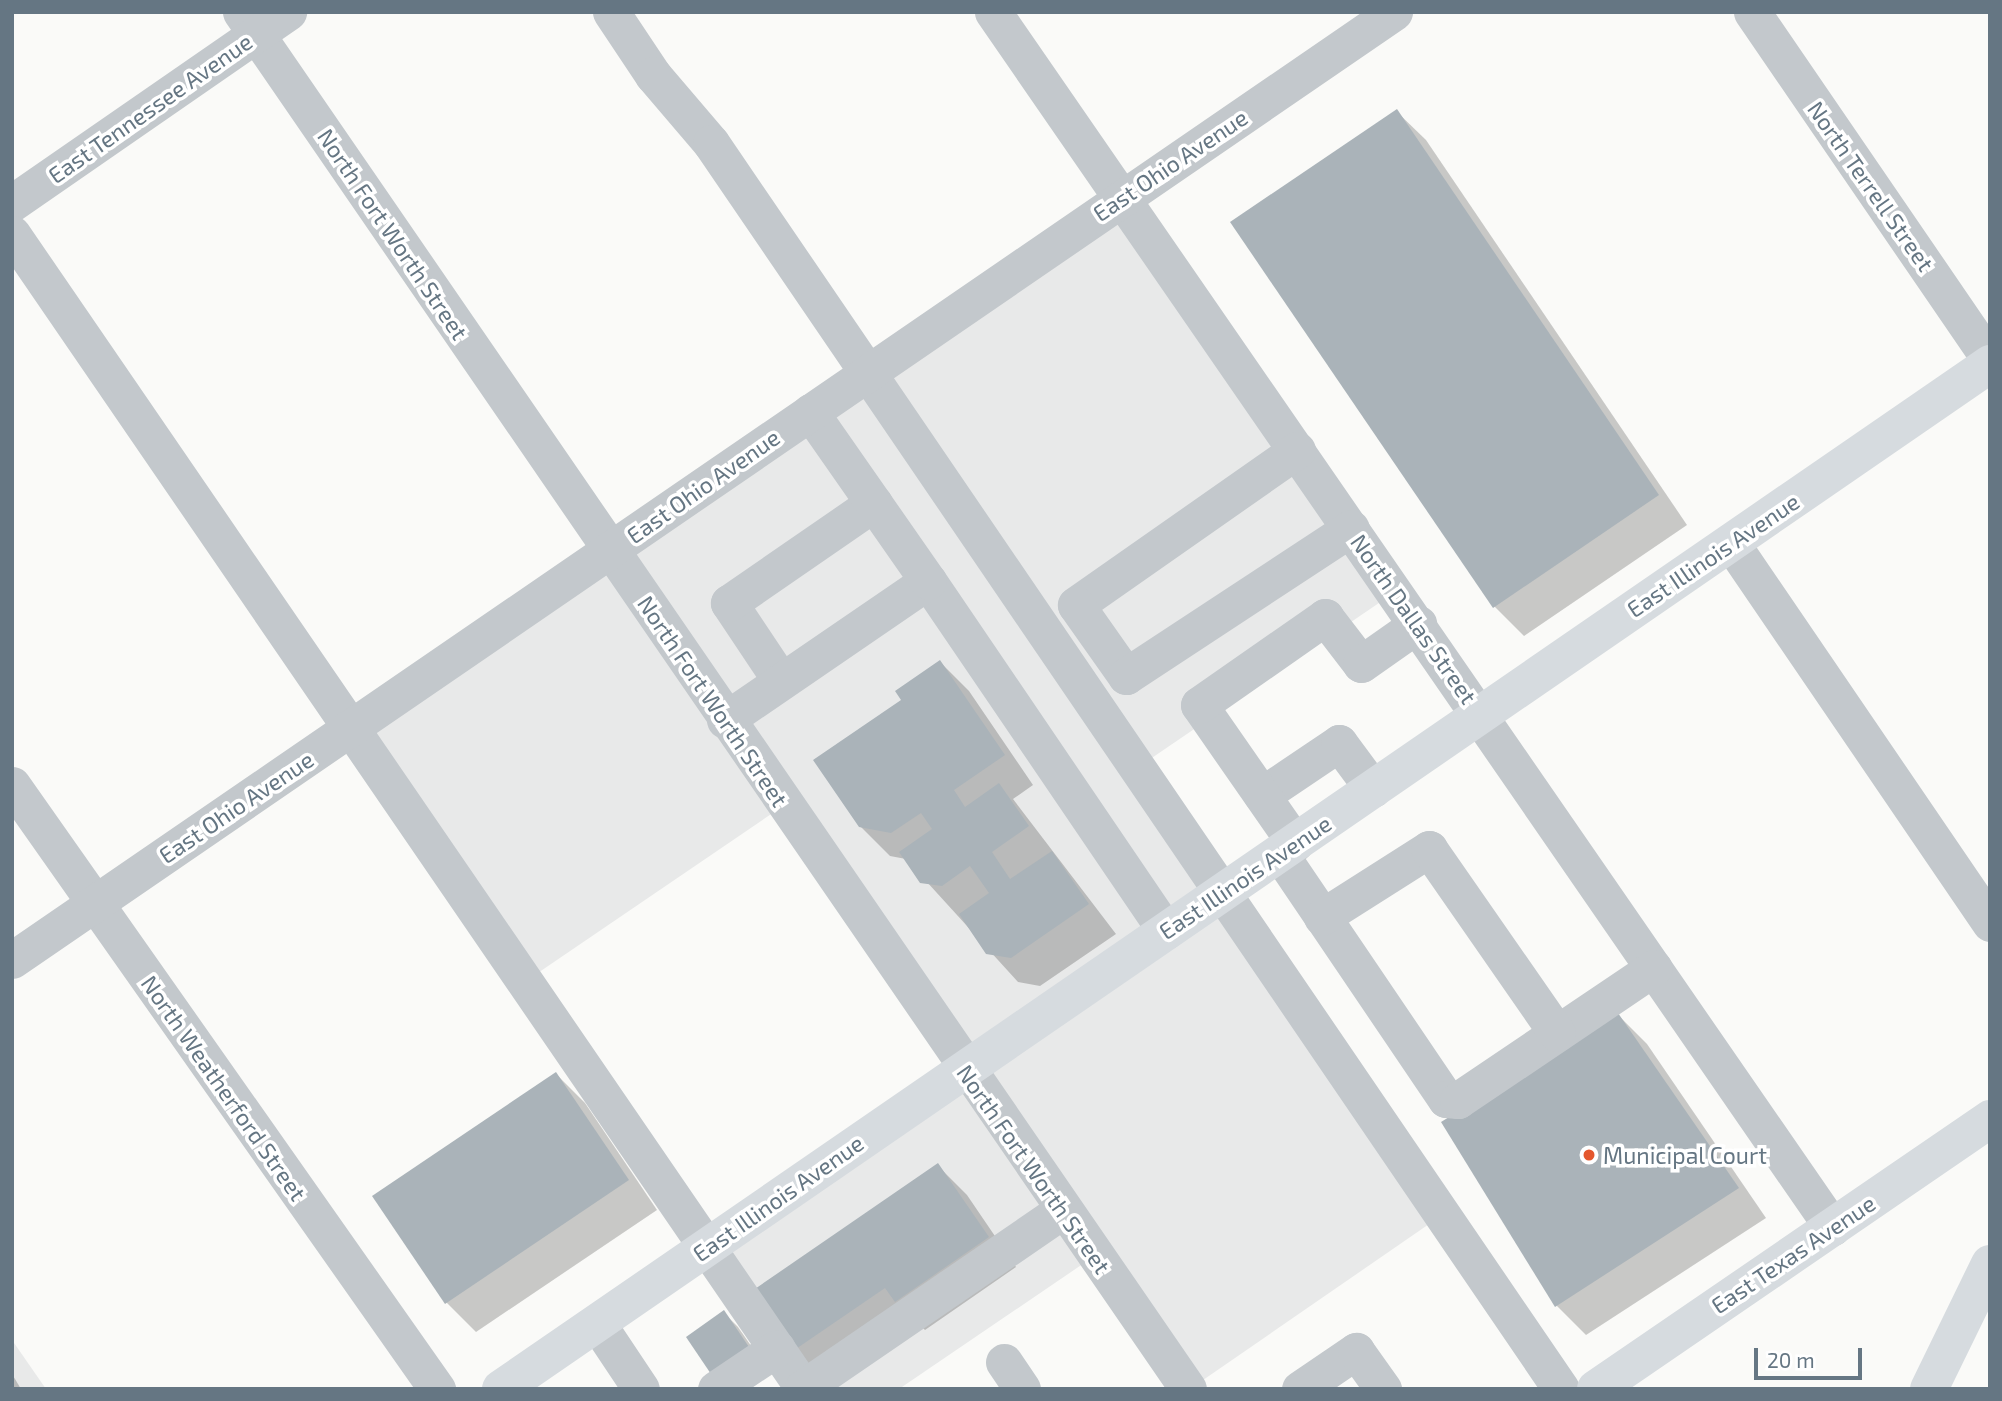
<!DOCTYPE html>
<style>
body{margin:0}
#map{position:relative;width:2002px;height:1401px;overflow:hidden;background:#fafaf8;font-family:"Exo 2",sans-serif}
div>[style]{position:absolute}
[style*='--x']{left:calc(var(--x)*1px);top:calc(var(--y)*1px);width:calc(var(--w)*1px);rotate:calc(var(--a)*1deg)}
.built>*{inset:0;background:#e8e9e9}
.shadow>*{inset:0;background:#0003}
.building>*{inset:0;background:#aab3b9}
.minor>*{height:37px;margin:-18.5px;padding:0 18.5px;transform-origin:18.5px;border-radius:18.5px;background:#c3c8cc}
.major>*{height:38px;margin:-19px;padding:0 19px;transform-origin:19px;border-radius:19px;background:#d6dbdf}
.dots>*{width:19px;height:19px;translate:-50% -50%;box-sizing:border-box;border:4px solid #fff;border-radius:50%}
span{translate:-50% -50%;white-space:nowrap;text-align:center;line-height:1.15;-webkit-text-stroke:7px #fff;paint-order:stroke}
.street-label{font-size:23px;color:#657683}
.poi-label{font-size:23px;color:#657683}
.left{translate:0 -50%;text-align:left}
.frame{position:absolute;inset:0;border:14px solid #657683;pointer-events:none}
.scale{position:absolute;left:1754px;top:1348px;width:108px;height:32px;box-sizing:border-box;border:4px solid #657683;border-top:0;padding-left:9px;font-size:21px;line-height:24px;white-space:nowrap;color:#657683;-webkit-text-stroke:5px #fff;paint-order:stroke}
</style>
<div id="map">
<div class="built">
<div style="clip-path:polygon(1125px 192px,1398px 590px,1140px 766px,1432px 1222px,1190px 1389px,1096px 1255px,899px 1389px,810px 1389px,709px 1242px,966px 1065px,786px 804px,529px 979px,352px 721px)"></div>
<div style="clip-path:polygon(12px 1340px,46px 1389px,12px 1389px)"></div>
</div>
<div class="shadow">
<div style="clip-path:polygon(1396px 111px,1426px 140px,1687px 525px,1524px 636px,1495px 607px,1233px 222px)"></div>
<div style="clip-path:polygon(940px 662px,969px 691px,1033px 785px,1013px 799px,1116px 934px,1040px 986px,1018px 982px,906px 859px,890px 856px,860px 826px,904px 700px)"></div>
<div style="clip-path:polygon(1618px 1015px,1647px 1044px,1766px 1218px,1586px 1335px,1557px 1306px)"></div>
<div style="clip-path:polygon(556px 1074px,585px 1103px,657px 1210px,476px 1332px,447px 1303px,374px 1196px)"></div>
<div style="clip-path:polygon(938px 1166px,967px 1195px,1016px 1267px,925px 1330px,913px 1318px,821px 1381px,792px 1352px)"></div>
<div style="clip-path:polygon(724px 1313px,738px 1327px,765px 1366px,688px 1337px)"></div>
<div style="clip-path:polygon(12px 1374px,21px 1389px,12px 1389px)"></div>
</div>
<div class="building">
<div style="clip-path:polygon(1397px 109px,1659px 495px,1493px 608px,1230px 222px)"></div>
<div style="clip-path:polygon(940px 660px,1005px 755px,954px 790px,965px 807px,999px 783px,1029px 826px,992px 852px,1010px 879px,1052px 851px,1089px 904px,1011px 958px,986px 954px,959px 914px,989px 893px,970px 866px,942px 886px,920px 883px,899px 852px,932px 829px,921px 813px,891px 833px,859px 827px,813px 760px,901px 700px,895px 691px)"></div>
<div style="clip-path:polygon(1618px 1013px,1739px 1188px,1555px 1307px,1441px 1122px)"></div>
<div style="clip-path:polygon(556px 1072px,629px 1180px,445px 1304px,372px 1196px)"></div>
<div style="clip-path:polygon(938px 1163px,989px 1237px,895px 1302px,885px 1288px,790px 1353px,749px 1293px)"></div>
<div style="clip-path:polygon(724px 1310px,751px 1350px,713px 1377px,686px 1337px)"></div>
</div>
<div class="minor">
<div style="--x:241;--y:12;--w:1671;--a:55.48"></div>
<div style="--x:611;--y:12;--w:76;--a:56.3"></div>
<div style="--x:653;--y:75;--w:89;--a:49.5"></div>
<div style="--x:711;--y:143;--w:1508;--a:55.7"></div>
<div style="--x:993;--y:12;--w:1477;--a:55.37"></div>
<div style="--x:1752;--y:12;--w:421;--a:55.6"></div>
<div style="--x:12;--y:203;--w:336;--a:-34.7"></div>
<div style="--x:12;--y:234;--w:1400;--a:55.56"></div>
<div style="--x:1297;--y:450;--w:270;--a:145"></div>
<div style="--x:1076;--y:605;--w:87;--a:54.8"></div>
<div style="--x:1126;--y:676;--w:269;--a:-33.3"></div>
<div style="--x:1731;--y:543;--w:460;--a:55.7"></div>
<div style="--x:928;--y:581;--w:423;--a:55.8"></div>
<div style="--x:781;--y:681;--w:94;--a:-123.7"></div>
<div style="--x:729;--y:603;--w:176;--a:-34.6"></div>
<div style="--x:725;--y:720;--w:246;--a:-34.4"></div>
<div style="--x:928;--y:581;--w:206;--a:-124.9"></div>
<div style="--x:12;--y:785;--w:739;--a:54.87"></div>
<div style="--x:1262;--y:795;--w:93;--a:-34"></div>
<div style="--x:1339;--y:743;--w:57;--a:53.5"></div>
<div style="--x:1295;--y:843;--w:168;--a:-124.8"></div>
<div style="--x:1199;--y:705;--w:154;--a:-34.9"></div>
<div style="--x:1325;--y:617;--w:59;--a:52.5"></div>
<div style="--x:1361;--y:664;--w:70;--a:-35.1"></div>
<div style="--x:1280;--y:854;--w:296;--a:55.9"></div>
<div style="--x:1446;--y:1099;--w:12;--a:5"></div>
<div style="--x:1458;--y:1100;--w:236;--a:-34"></div>
<div style="--x:1322;--y:917;--w:127;--a:-32.4"></div>
<div style="--x:1429;--y:849;--w:224;--a:55.2"></div>
<div style="--x:12;--y:960;--w:1676;--a:-34.45"></div>
<div style="--x:597;--y:1323;--w:79;--a:56.3"></div>
<div style="--x:1004;--y:1362;--w:32;--a:56"></div>
<div style="--x:803;--y:1388;--w:315;--a:-34.4"></div>
<div style="--x:716;--y:1389;--w:73;--a:-33.9"></div>
<div style="--x:1300;--y:1389;--w:68;--a:-34.2"></div>
<div style="--x:1356;--y:1351;--w:47;--a:54.6"></div>
</div>
<div class="major">
<div style="--x:501;--y:1389;--w:1808;--a:-34.54"></div>
<div style="--x:1596;--y:1389;--w:478;--a:-34.4"></div>
<div style="--x:1929;--y:1389;--w:139;--a:-64"></div>
</div>
<div class="dots">
<div style="left:1589px;top:1155px;background:#e4572e"></div>
</div>
<div class="street-label">
<span style="left:150px;top:108px;rotate:-35deg">East Tennessee Avenue</span>
<span style="left:1170px;top:165px;rotate:-34deg">East Ohio Avenue</span>
<span style="left:1871px;top:186px;rotate:55deg">North Terrell Street</span>
<span style="left:393px;top:234px;rotate:56deg">North Fort Worth Street</span>
<span style="left:703px;top:486px;rotate:-35deg">East Ohio Avenue</span>
<span style="left:1713px;top:555px;rotate:-34deg">East Illinois Avenue</span>
<span style="left:1414px;top:619px;rotate:55deg">North Dallas Street</span>
<span style="left:713px;top:701px;rotate:56deg">North Fort Worth Street</span>
<span style="left:236px;top:807px;rotate:-34deg">East Ohio Avenue</span>
<span style="left:1245px;top:877px;rotate:-34deg">East Illinois Avenue</span>
<span style="left:224px;top:1088px;rotate:55deg">North Weatherford Street</span>
<span style="left:1034px;top:1169px;rotate:55deg">North Fort Worth Street</span>
<span style="left:778px;top:1198px;rotate:-35deg">East Illinois Avenue</span>
<span style="left:1793px;top:1254px;rotate:-34deg">East Texas Avenue</span>
</div>
<div class="poi-label">
<span class="left" style="left:1603px;top:1155px">Municipal Court</span>
</div>
<div class="frame"></div>
<div class="scale">20 m</div>
</div>
